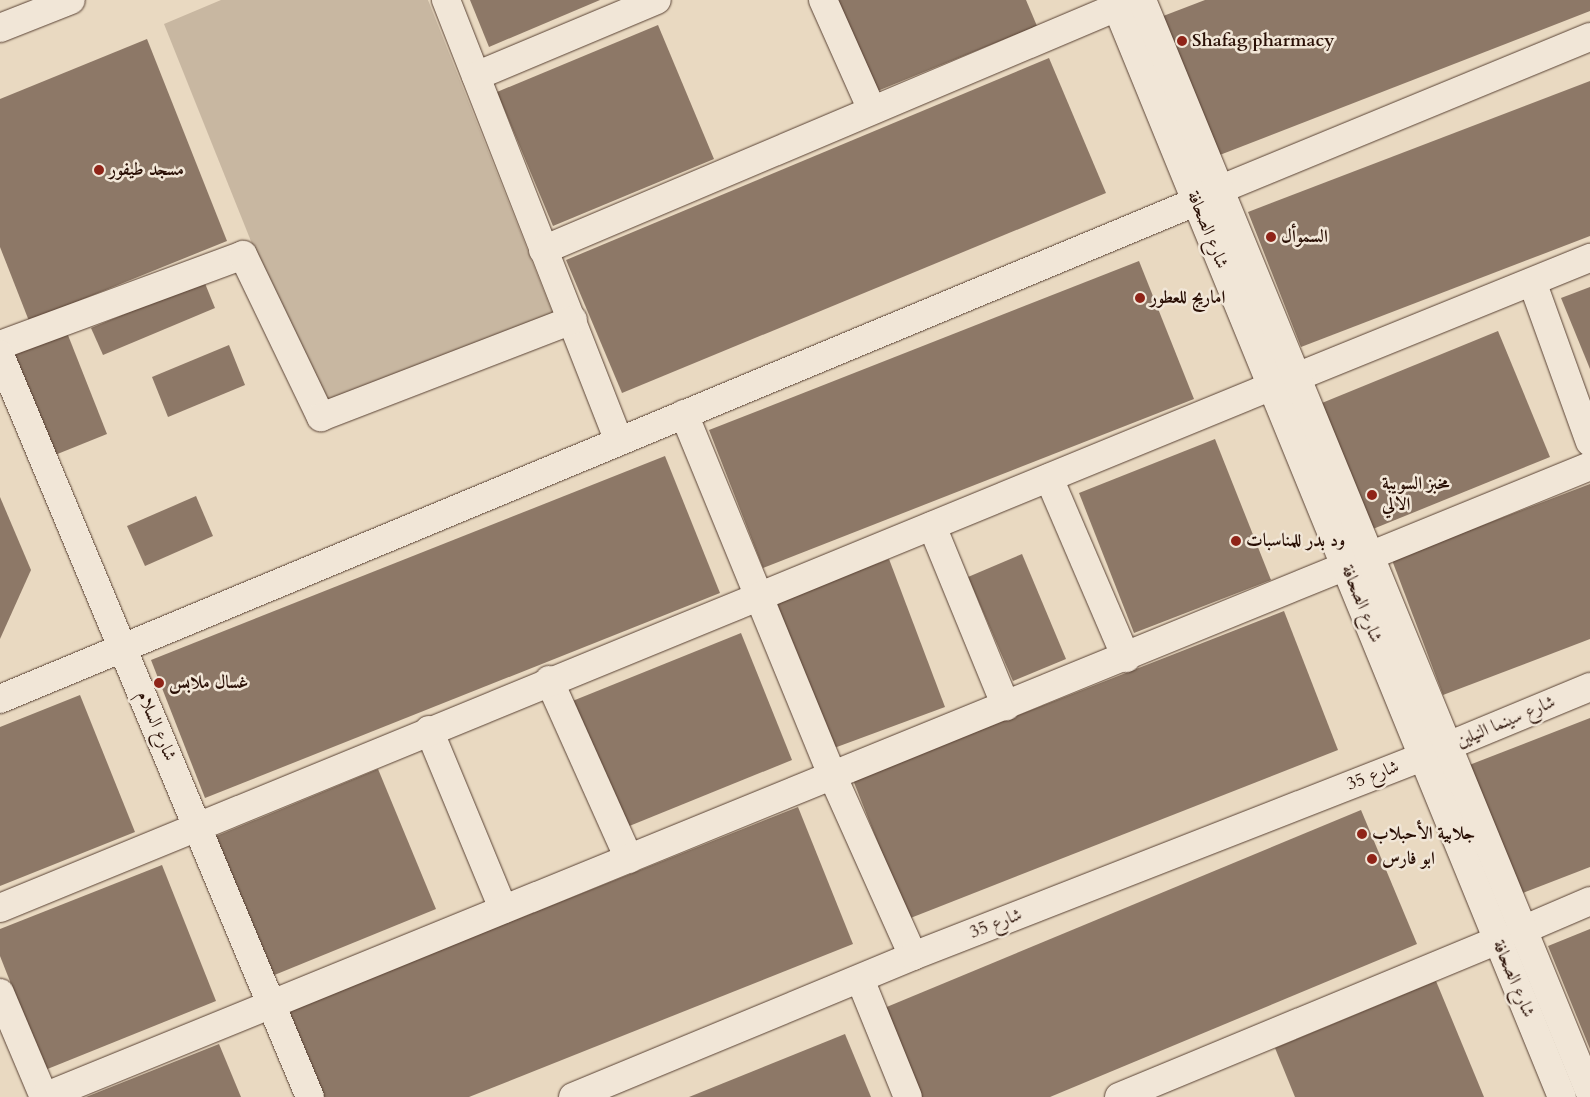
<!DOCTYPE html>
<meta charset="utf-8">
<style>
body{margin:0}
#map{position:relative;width:1590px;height:1097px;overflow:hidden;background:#e9d9c1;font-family:Cardo,Amiri,serif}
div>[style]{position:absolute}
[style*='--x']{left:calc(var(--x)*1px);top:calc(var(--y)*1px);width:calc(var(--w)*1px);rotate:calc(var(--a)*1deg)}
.green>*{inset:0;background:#c8b7a1}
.building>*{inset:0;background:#8d7867}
.roads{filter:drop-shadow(0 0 1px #594234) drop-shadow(0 0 1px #594234)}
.minor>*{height:28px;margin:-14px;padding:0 14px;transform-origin:14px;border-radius:14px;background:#f1e6d7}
.tertiary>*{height:28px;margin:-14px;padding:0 14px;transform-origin:14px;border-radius:14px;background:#f1e6d7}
.secondary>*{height:28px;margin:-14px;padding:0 14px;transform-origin:14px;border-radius:14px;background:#f1e6d7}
.dots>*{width:14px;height:14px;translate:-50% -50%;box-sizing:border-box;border:2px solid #f1e6d7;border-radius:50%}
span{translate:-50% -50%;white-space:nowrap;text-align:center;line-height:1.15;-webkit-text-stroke:5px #f1e6d7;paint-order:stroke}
.poi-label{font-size:18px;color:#290f05;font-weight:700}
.left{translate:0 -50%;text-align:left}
.street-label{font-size:18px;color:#290f05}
</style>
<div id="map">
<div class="green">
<div style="clip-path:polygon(221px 0,428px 0,555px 319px,321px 416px,164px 24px)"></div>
</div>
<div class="building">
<div style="clip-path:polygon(470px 0,600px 0,489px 47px)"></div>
<div style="clip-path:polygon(837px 0,1026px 0,1037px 26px,875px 92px)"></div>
<div style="clip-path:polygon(1205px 0,1590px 0,1590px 11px,1212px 158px,1158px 18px)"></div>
<div style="clip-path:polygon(658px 25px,714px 159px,553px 226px,497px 92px)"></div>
<div style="clip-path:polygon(147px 39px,227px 241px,29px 321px,0 247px,0 99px)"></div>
<div style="clip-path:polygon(1049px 58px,1106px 193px,622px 393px,566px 260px)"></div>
<div style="clip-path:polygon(1590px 81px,1590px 236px,1301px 347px,1248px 212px)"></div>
<div style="clip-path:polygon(1139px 261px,1194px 399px,763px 568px,709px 430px)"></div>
<div style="clip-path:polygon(204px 281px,215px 308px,103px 355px,91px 328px)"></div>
<div style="clip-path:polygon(1590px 287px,1590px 369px,1561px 298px)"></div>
<div style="clip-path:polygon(64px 325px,107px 434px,50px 457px,5px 348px)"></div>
<div style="clip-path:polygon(1498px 331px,1550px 457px,1368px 531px,1317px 405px)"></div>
<div style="clip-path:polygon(229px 345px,245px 385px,168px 417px,152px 377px)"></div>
<div style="clip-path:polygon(1215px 439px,1271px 580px,1134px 633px,1079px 493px)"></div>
<div style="clip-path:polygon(665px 456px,720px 593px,205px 798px,151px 660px)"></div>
<div style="clip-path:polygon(1590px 484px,1590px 639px,1443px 695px,1392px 560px)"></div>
<div style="clip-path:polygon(196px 496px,213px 536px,145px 566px,127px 526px)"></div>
<div style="clip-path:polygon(0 497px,31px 570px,0 639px)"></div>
<div style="clip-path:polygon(1022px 554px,1066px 659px,1013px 681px,968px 577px)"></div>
<div style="clip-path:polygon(889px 559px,945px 707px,826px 751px,771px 603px)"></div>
<div style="clip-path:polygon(1284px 611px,1338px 750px,908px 919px,853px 780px)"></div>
<div style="clip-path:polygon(741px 633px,792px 760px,622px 829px,570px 702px)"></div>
<div style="clip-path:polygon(80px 695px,135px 832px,0 886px,0 727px)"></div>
<div style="clip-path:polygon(1590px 718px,1590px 867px,1510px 898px,1459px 769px)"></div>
<div style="clip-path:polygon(378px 769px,436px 909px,272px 976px,214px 837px)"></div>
<div style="clip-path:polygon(798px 807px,853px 944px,469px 1097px,318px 1097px,284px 1012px)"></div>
<div style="clip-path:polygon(1361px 810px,1417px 944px,1050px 1097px,914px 1097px,877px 1011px)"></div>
<div style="clip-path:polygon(162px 865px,216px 1001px,45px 1070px,0 956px,0 929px)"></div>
<div style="clip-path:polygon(1590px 929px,1590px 1049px,1548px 946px)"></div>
<div style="clip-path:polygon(1436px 981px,1484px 1097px,1295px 1097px,1275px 1048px)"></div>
<div style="clip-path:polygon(845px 1034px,871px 1097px,689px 1097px)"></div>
<div style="clip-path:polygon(219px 1044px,241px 1097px,86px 1097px)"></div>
</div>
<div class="roads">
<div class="minor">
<div style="--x:446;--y:0;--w:474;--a:68.6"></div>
<div style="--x:823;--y:0;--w:118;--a:66"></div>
<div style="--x:476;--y:76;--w:196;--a:-22.8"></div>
<div style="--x:1221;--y:189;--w:399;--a:-22.4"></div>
<div style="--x:543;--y:250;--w:623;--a:-22.95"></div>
<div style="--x:1533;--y:284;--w:168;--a:70.2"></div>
<div style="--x:0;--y:345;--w:259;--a:-20.3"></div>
<div style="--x:243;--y:255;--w:180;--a:64.3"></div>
<div style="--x:321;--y:417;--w:270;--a:-21.1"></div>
<div style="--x:1299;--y:376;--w:314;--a:-22.1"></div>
<div style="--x:684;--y:414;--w:392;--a:67.7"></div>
<div style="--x:833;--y:777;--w:196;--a:65.9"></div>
<div style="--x:1049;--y:478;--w:196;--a:66.8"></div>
<div style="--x:932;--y:526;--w:195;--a:67.7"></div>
<div style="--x:1372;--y:555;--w:235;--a:-22.2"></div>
<div style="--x:549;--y:680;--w:196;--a:65.9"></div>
<div style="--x:0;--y:699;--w:1294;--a:-22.58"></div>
<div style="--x:429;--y:730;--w:194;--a:67.5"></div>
<div style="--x:0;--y:908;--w:1373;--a:-22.31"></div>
<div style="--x:1520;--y:931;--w:76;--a:-23.2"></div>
<div style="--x:860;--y:979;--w:127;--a:67.9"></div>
<div style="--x:0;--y:993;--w:113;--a:67.1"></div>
<div style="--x:44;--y:1097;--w:1406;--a:-22.19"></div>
<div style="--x:573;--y:1097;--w:368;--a:-22.5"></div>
<div style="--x:913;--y:956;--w:547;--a:-21.35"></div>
<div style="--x:1119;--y:1097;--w:408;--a:-22.5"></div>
</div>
<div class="tertiary">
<div style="--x:0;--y:355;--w:804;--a:67.33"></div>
<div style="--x:1426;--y:755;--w:178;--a:-22.5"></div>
</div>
<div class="secondary">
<div style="--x:1114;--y:0;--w:1185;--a:67.79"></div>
<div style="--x:1142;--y:0;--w:1181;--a:67.71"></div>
<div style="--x:0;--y:28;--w:76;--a:-21.5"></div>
</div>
</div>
<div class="dots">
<div style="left:1182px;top:41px;background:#8f2418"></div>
<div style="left:99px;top:170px;background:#8f2418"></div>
<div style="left:1271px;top:237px;background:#8f2418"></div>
<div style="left:1140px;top:298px;background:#8f2418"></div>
<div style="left:1372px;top:495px;background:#8f2418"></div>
<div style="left:1236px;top:541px;background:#8f2418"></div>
<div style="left:159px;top:683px;background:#8f2418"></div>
<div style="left:1362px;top:834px;background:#8f2418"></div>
<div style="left:1372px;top:859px;background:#8f2418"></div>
</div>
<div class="poi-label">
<span class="left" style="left:1192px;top:41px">Shafag pharmacy</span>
<span class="left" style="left:109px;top:170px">مسجد طيفور</span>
<span class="left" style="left:1281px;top:237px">السموأل</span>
<span class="left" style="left:1150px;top:298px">اماريج للعطور</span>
<span class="left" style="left:1382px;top:495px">مخبز السويبة<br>الالي</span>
<span class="left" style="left:1246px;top:541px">ود بدر للمناسبات</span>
<span class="left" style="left:169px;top:683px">غسال ملابس</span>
<span class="left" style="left:1372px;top:834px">جلابية الأحبلاب</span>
<span class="left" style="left:1382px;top:859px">ابو فارس</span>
</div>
<div class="street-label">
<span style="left:1207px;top:230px;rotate:68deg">شارع الصحافة</span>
<span style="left:1361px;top:604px;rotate:68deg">شارع الصحافة</span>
<span style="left:1506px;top:722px;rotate:-23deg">شارع سينما النيلين</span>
<span style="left:156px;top:726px;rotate:67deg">شارع السلام</span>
<span style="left:1373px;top:776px;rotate:-21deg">شارع 35</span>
<span style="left:996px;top:924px;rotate:-21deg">شارع 35</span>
<span style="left:1513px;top:979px;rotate:67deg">شارع الصحافة</span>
</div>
</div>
